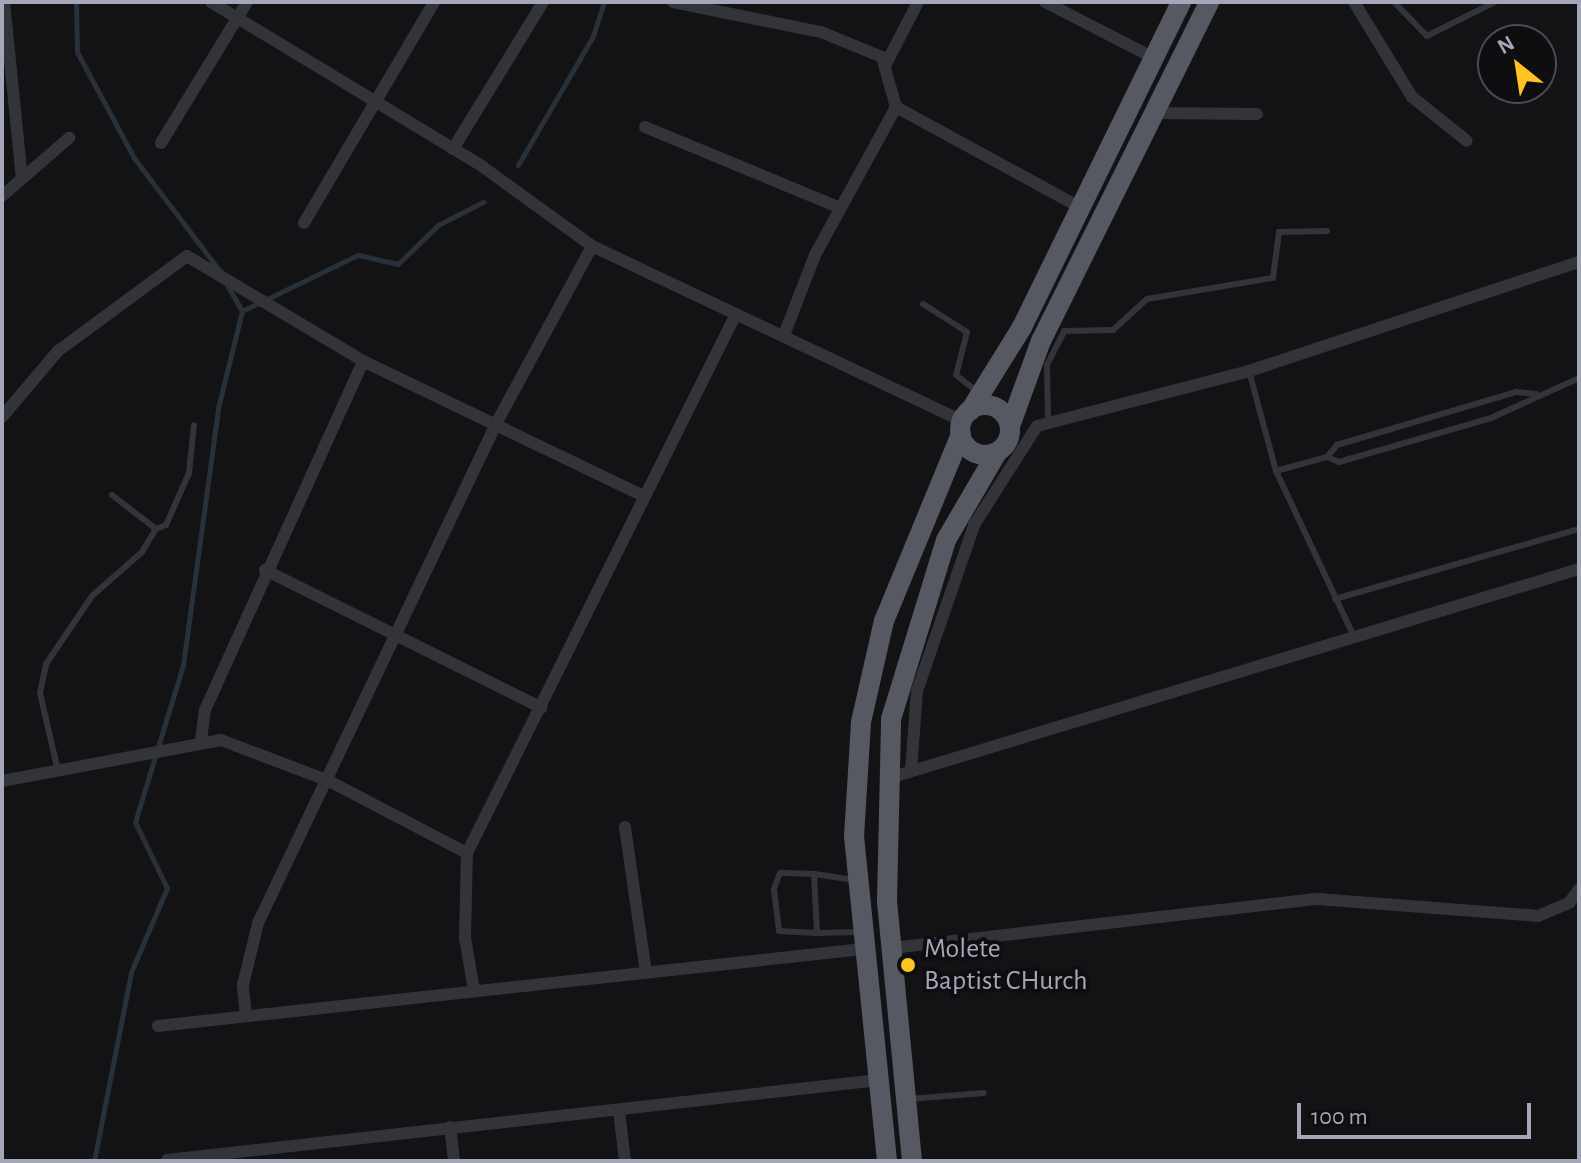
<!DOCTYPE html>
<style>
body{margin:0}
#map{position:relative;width:1581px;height:1163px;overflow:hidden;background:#131315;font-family:"Alegreya Sans",sans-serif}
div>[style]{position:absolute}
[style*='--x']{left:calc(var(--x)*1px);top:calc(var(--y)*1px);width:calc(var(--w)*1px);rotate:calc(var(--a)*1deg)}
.stream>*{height:5px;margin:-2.5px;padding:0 2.5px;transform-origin:2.5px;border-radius:2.5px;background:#28303a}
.service>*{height:6px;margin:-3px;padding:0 3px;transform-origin:3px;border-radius:3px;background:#33343a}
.minor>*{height:12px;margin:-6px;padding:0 6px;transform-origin:6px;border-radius:6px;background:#33343a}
.trunk>*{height:20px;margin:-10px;padding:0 10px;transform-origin:10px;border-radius:10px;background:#575962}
.trunk>.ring{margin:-10px;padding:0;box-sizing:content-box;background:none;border:20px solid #575962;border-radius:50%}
.dots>*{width:22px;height:22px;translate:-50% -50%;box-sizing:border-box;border:4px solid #0e0e10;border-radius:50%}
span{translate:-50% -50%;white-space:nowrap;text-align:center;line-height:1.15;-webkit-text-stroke:8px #0e0e10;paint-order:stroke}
.poi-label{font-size:28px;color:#a3a7b7}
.left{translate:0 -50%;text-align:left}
.frame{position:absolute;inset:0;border:4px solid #a3a7b7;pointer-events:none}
.north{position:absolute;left:1477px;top:24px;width:80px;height:80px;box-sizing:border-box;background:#0e0e10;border:2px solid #4a4b53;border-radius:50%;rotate:330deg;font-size:22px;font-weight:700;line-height:32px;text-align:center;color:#a3a7b7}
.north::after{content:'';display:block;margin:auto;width:28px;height:36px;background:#ffc420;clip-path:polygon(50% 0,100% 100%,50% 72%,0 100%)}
.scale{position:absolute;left:1297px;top:1103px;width:234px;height:36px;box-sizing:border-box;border:4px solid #a3a7b7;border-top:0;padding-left:10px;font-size:24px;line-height:28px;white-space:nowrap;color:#a3a7b7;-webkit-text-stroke:6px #0e0e10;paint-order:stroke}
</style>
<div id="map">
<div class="stream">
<div style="--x:76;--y:2;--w:50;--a:88.9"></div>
<div style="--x:77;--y:52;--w:120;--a:61.7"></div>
<div style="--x:134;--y:158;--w:141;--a:52.8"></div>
<div style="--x:518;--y:165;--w:149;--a:-59.8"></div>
<div style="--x:593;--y:36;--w:36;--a:-72"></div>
<div style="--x:242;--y:311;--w:129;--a:-25.8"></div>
<div style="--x:358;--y:255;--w:41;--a:12.7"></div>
<div style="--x:398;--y:264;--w:56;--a:-44.3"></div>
<div style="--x:438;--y:225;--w:51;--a:-27.1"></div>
<div style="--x:94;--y:1161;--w:193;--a:-78.9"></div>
<div style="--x:131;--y:972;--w:91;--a:-66.8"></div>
<div style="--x:167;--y:888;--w:73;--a:-115.9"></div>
<div style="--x:135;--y:822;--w:164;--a:-73"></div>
<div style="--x:183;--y:665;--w:259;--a:-82.2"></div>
<div style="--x:218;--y:408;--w:100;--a:-76.1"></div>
<div style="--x:242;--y:311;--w:34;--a:-120"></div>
</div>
<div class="service">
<div style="--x:1394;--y:2;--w:47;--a:45.9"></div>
<div style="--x:1427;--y:36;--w:76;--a:-26.6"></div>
<div style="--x:923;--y:304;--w:52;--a:32.5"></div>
<div style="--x:967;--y:332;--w:44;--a:104.3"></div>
<div style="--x:956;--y:375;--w:28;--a:38"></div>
<div style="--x:1249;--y:371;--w:104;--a:74.9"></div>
<div style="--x:1276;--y:471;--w:183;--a:64.8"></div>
<div style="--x:1048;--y:419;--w:54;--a:-91.1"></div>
<div style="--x:1047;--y:365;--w:38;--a:-63"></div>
<div style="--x:1064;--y:331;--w:49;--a:-1.2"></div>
<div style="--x:1113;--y:330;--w:46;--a:-42.4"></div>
<div style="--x:1147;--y:299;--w:128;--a:-9.5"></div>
<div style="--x:1273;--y:278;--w:46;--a:-82.6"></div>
<div style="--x:1279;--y:232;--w:48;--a:-1.2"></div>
<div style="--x:1327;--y:457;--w:13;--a:23"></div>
<div style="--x:1339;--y:462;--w:158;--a:-16.1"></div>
<div style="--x:1491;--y:418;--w:97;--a:-24.4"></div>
<div style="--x:1276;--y:471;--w:53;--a:-15.4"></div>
<div style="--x:1327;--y:457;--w:16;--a:-50"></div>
<div style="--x:1337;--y:445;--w:187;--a:-16.5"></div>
<div style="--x:1516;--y:392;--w:20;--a:6"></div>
<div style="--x:112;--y:495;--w:56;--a:37.7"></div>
<div style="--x:156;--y:529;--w:11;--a:-22"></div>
<div style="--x:166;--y:525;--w:57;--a:-66.1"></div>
<div style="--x:189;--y:473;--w:48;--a:-84.1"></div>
<div style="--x:1335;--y:599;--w:254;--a:-16"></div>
<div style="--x:58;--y:771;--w:80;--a:-103"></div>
<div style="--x:40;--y:693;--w:30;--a:-78"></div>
<div style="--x:46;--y:664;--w:82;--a:-55.9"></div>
<div style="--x:92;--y:596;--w:67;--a:-41.3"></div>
<div style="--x:142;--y:552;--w:27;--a:-59"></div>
<div style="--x:814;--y:874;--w:34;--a:-178"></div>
<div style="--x:780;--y:873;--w:17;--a:111"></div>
<div style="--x:774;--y:889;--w:42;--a:83.2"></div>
<div style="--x:779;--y:931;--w:38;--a:3"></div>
<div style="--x:854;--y:880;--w:40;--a:-171.5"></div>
<div style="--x:814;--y:874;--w:59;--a:87.1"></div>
<div style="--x:817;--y:933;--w:41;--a:-1.4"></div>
<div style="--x:909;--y:1099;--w:75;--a:-4.6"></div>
</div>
<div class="minor">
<div style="--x:4;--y:2;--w:177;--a:84.2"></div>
<div style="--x:211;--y:2;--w:318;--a:31.2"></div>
<div style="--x:483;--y:167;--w:135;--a:35.9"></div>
<div style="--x:592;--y:246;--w:409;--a:25.3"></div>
<div style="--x:673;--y:2;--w:151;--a:11.5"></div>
<div style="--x:821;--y:32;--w:66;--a:22.3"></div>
<div style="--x:882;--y:57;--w:52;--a:74.4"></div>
<div style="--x:896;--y:107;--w:211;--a:28.6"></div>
<div style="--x:1045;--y:2;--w:123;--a:27.2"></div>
<div style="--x:1354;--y:2;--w:111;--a:58.6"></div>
<div style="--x:1412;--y:97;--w:70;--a:38.7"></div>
<div style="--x:885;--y:66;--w:72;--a:-62.7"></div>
<div style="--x:1155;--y:113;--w:102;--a:0.6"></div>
<div style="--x:645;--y:127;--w:209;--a:22.5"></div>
<div style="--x:161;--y:143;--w:165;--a:-58.6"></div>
<div style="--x:453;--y:149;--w:172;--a:-58.5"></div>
<div style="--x:2;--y:196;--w:89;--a:-40.9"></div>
<div style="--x:304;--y:223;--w:256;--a:-59.5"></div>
<div style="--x:784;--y:335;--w:86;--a:-68.8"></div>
<div style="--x:815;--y:255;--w:169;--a:-61.3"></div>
<div style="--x:2;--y:417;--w:87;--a:-49.7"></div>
<div style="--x:58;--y:351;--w:160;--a:-36.4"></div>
<div style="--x:187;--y:256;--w:205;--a:30.8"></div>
<div style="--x:363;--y:361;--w:310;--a:25.7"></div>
<div style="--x:265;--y:570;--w:309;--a:26.5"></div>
<div style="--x:201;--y:741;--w:31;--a:-83"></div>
<div style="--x:205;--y:710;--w:383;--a:-65.6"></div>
<div style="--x:911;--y:771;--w:80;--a:-85.7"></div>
<div style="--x:917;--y:691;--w:176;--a:-71"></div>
<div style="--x:974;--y:525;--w:117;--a:-57.5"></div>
<div style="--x:1037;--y:426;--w:219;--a:-14.5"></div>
<div style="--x:1249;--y:371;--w:348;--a:-18.3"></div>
<div style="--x:886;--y:779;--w:724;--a:-16.86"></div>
<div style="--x:2;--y:781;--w:223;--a:-10.6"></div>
<div style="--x:221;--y:740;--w:116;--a:20.8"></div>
<div style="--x:329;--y:781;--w:156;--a:27.6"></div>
<div style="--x:625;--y:827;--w:147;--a:81.8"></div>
<div style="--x:892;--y:948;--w:429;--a:-6.6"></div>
<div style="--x:1318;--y:899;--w:221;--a:4.4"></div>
<div style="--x:1538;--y:916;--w:34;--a:-23"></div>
<div style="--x:1569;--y:903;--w:17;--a:-54"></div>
<div style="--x:474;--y:990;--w:53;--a:-99.8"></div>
<div style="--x:465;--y:938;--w:85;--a:-88.7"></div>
<div style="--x:467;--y:853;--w:602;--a:-63.48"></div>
<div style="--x:246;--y:1016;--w:31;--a:-96"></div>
<div style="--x:243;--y:985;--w:64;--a:-76.4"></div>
<div style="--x:258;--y:923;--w:555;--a:-64.5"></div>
<div style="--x:497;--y:422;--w:200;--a:-61.6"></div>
<div style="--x:158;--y:1026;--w:709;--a:-6.23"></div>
<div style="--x:619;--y:1111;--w:50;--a:83.2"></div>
<div style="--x:450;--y:1127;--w:34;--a:83"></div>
<div style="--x:167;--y:1160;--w:716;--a:-6.41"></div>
</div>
<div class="trunk">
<div class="ring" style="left:960px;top:405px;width:30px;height:30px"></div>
<div style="--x:970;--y:411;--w:99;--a:-58.2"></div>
<div style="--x:1022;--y:327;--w:362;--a:-63.9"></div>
<div style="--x:1010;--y:426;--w:90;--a:-70"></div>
<div style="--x:1041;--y:341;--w:378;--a:-63.6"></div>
<div style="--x:887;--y:1161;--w:326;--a:-95.8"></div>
<div style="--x:854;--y:837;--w:115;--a:-86.5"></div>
<div style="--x:861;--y:722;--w:104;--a:-77.2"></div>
<div style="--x:884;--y:621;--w:202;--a:-67.6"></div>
<div style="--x:912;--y:1161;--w:261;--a:-95.5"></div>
<div style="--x:887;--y:901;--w:182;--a:-88.7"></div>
<div style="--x:891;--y:719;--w:187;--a:-72.9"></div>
<div style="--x:946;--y:540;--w:103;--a:-59.7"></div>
</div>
<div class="dots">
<div style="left:908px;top:965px;background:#ffc420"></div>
</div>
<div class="poi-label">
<span class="left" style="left:924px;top:965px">Molete<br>Baptist CHurch</span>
</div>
<div class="frame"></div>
<div class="north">N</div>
<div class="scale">100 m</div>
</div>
